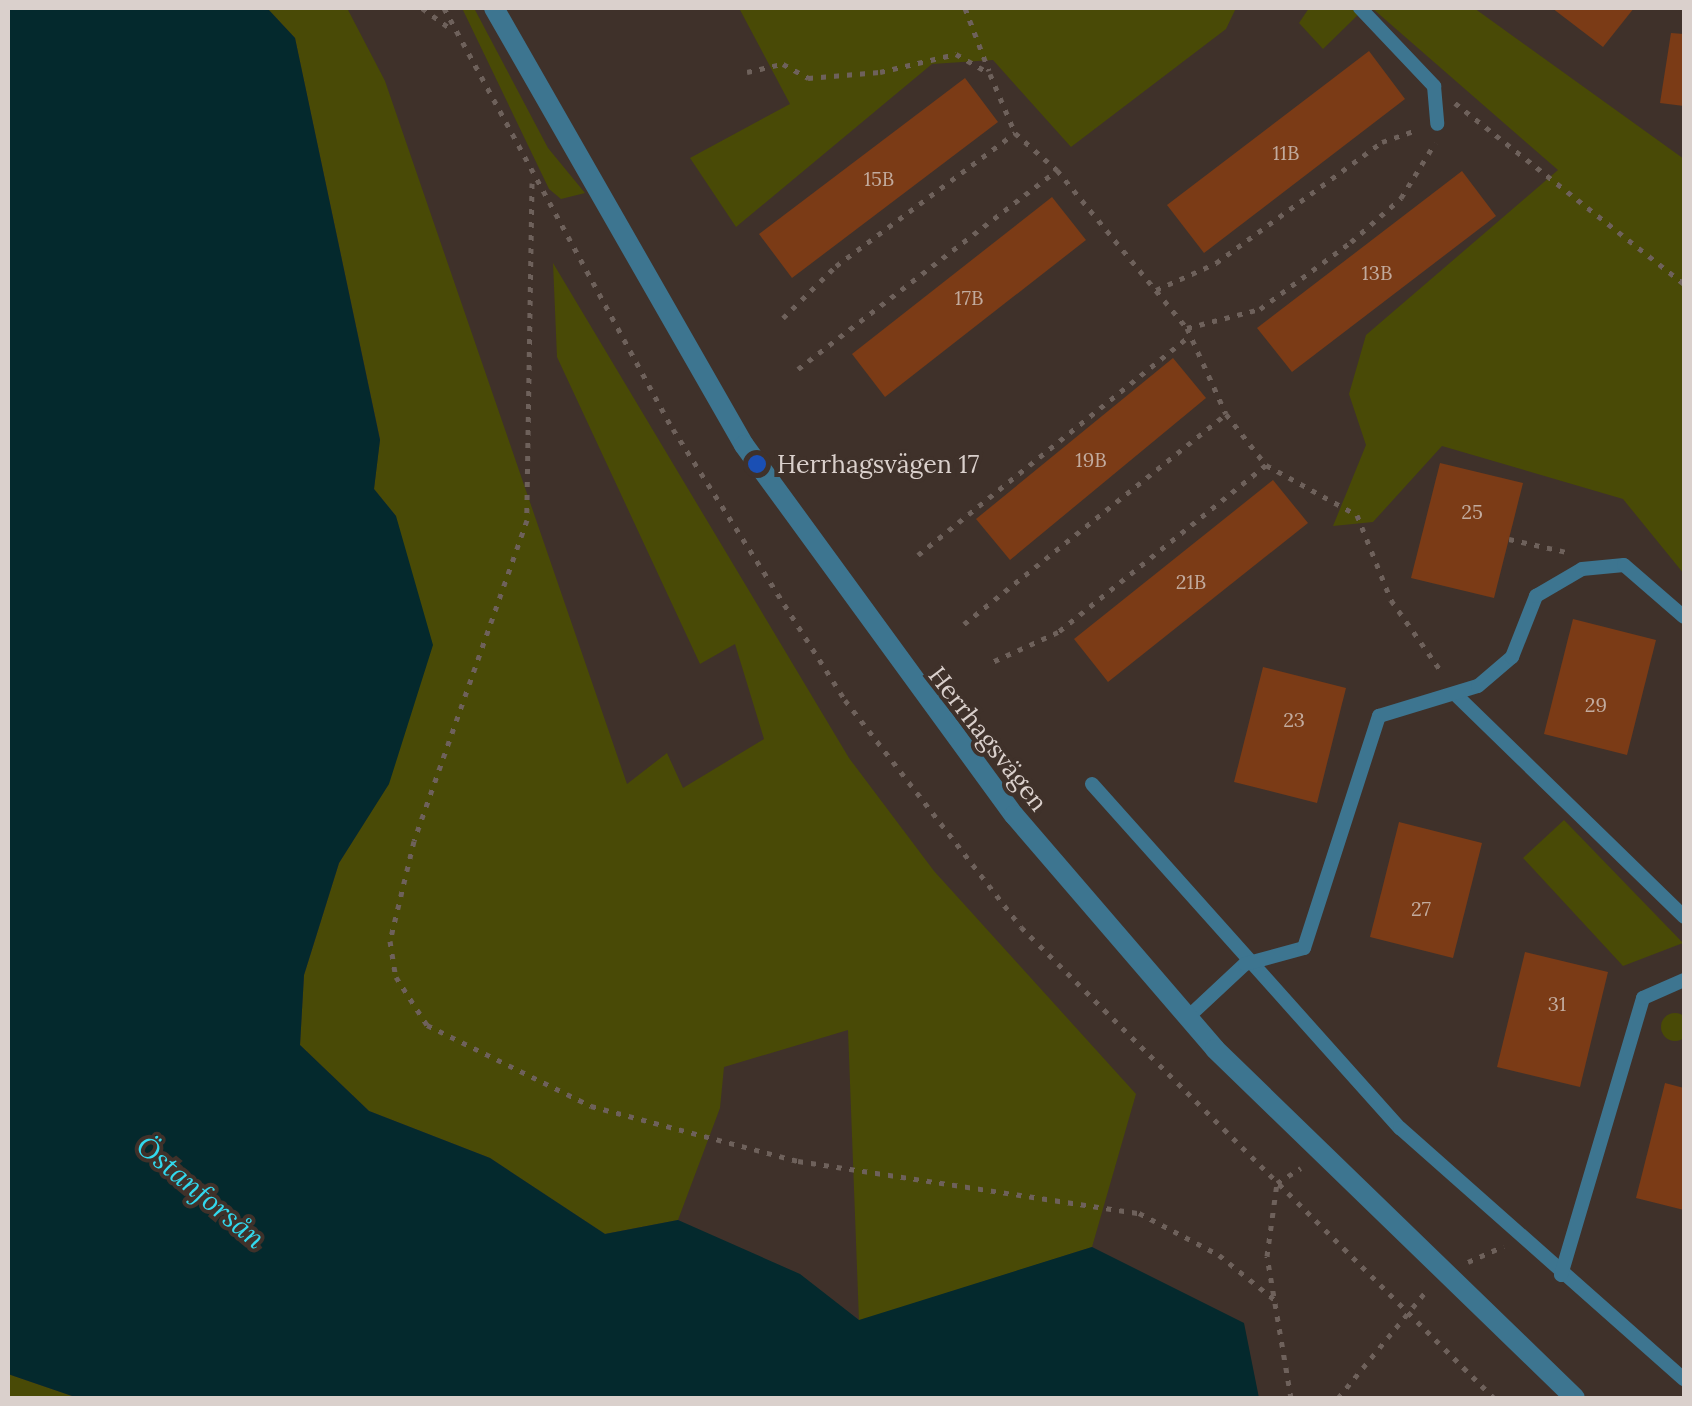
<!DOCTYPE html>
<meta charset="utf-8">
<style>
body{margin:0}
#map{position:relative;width:1692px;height:1406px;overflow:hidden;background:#3f312a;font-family:Lora,serif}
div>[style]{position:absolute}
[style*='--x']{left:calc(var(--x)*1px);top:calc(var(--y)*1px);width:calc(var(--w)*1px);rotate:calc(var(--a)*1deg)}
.green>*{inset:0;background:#494a06}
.round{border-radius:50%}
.water>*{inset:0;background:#04292d}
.building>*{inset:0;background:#7b3b16}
.path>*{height:5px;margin-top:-2.5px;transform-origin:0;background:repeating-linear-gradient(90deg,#6e615b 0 5px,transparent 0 13px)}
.service>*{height:14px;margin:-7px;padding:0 7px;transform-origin:7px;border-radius:7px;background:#3d7590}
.tertiary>*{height:20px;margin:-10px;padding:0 10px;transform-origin:10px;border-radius:10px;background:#3d7590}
.dots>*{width:28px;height:28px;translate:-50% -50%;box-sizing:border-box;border:5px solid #3f312a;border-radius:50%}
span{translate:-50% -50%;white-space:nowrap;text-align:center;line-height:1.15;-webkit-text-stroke:8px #3f312a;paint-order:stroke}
.number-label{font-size:20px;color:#c2ab9e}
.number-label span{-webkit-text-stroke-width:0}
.poi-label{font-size:25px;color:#dad0cc}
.left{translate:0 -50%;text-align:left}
.street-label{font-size:25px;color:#dad0cc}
.water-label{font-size:28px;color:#32d9ee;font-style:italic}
.frame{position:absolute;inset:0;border:10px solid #dad0cc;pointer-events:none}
</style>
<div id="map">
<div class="green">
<div style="clip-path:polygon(267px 8px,347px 8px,385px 81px,627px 784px,667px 753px,683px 788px,764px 739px,735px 644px,700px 664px,557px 357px,553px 263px,849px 758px,934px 871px,1136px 1094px,1092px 1247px,859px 1321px,848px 1030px,724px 1067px,720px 1108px,678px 1220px,605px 1234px,490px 1158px,369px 1111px,300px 1045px,304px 975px,339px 863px,389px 783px,396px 516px,374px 489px,380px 439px,295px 38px)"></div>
<div style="clip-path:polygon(462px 8px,474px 8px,548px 148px,585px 193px,561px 199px,549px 189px)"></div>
<div style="clip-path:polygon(739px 8px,1236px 8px,1226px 29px,1071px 147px,993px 60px,932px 64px,736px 227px,690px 158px,790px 104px)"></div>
<div style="clip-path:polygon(1309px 8px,1365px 8px,1323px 49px,1299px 23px)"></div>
<div style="clip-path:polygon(1372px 8px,1474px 8px,1684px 159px,1684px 574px,1623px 499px,1442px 446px,1373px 522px,1333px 526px,1366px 445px,1349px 394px,1366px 335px,1558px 170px)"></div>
<div style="clip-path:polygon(1564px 820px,1683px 943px,1623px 966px,1523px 858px)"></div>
<div class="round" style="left:1661px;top:1013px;width:28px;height:28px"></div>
<div style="clip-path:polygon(8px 1374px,34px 1383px,78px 1398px,8px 1398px)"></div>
</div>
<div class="water">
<div style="clip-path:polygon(8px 8px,267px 8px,295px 38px,380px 440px,374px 489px,396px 516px,433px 645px,389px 784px,339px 863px,304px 975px,300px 1045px,369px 1111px,490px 1158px,605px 1234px,678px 1220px,800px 1274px,859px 1320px,1092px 1247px,1244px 1323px,1259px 1398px,78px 1398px,8px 1374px)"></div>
</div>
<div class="building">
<div style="clip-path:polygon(1552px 8px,1634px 8px,1603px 47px)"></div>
<div style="clip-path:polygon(1671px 33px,1684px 34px,1684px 106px,1660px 103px)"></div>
<div style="clip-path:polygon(1369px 51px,1405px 99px,1204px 253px,1167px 205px)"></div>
<div style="clip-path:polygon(965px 78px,998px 122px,792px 278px,759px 234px)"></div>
<div style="clip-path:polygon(1462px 171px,1496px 216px,1292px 372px,1257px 328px)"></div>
<div style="clip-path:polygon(1052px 197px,1086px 240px,885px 397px,852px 354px)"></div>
<div style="clip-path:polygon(1173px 358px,1206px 398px,1010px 560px,976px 519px)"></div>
<div style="clip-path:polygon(1440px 463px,1523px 483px,1494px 598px,1411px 578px)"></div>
<div style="clip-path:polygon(1273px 480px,1308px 523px,1108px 682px,1074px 639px)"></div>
<div style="clip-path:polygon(1573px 619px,1656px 640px,1627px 755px,1544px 734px)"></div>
<div style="clip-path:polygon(1263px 667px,1346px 688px,1317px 803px,1234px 782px)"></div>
<div style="clip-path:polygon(1399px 822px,1482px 843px,1453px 958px,1370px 937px)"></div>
<div style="clip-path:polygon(1525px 952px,1608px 972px,1580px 1087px,1497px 1067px)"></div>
<div style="clip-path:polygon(1665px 1083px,1684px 1088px,1684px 1210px,1636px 1198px)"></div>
</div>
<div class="path">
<div style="--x:422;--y:8;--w:37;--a:36"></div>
<div style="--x:444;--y:8;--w:479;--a:61.5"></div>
<div style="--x:673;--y:429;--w:321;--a:57.6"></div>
<div style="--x:845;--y:700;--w:287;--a:52.2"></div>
<div style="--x:1021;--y:927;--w:668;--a:44.88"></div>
<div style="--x:965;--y:8;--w:67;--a:69.1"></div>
<div style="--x:747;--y:72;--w:37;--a:-13"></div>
<div style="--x:783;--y:64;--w:29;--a:29"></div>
<div style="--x:808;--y:78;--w:72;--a:-4.8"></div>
<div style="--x:880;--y:72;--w:78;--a:-13.3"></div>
<div style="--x:956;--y:54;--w:39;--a:30"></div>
<div style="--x:990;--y:74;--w:64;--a:67"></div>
<div style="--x:1455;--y:103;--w:292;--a:38.3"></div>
<div style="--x:532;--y:183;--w:337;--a:90.9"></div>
<div style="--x:527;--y:520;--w:340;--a:109.4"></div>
<div style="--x:414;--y:841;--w:103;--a:103.5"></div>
<div style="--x:390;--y:941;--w:36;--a:81"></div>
<div style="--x:396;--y:977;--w:57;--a:57.1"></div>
<div style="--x:427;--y:1025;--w:183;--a:26.3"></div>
<div style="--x:591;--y:1106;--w:214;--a:14.9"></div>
<div style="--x:798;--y:1161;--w:345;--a:8.7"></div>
<div style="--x:1139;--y:1213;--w:90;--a:27.7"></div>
<div style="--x:1219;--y:1255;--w:72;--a:38.8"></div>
<div style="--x:1156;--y:290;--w:66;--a:-24.2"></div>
<div style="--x:1216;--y:263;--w:205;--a:-36.1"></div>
<div style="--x:1382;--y:142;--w:37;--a:-19"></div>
<div style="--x:783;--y:318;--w:74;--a:-44.5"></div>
<div style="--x:836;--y:266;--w:223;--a:-36.6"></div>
<div style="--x:1015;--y:133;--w:56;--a:41.4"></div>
<div style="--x:1187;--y:328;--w:75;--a:-14.6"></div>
<div style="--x:1260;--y:309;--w:113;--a:-36.4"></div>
<div style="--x:1351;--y:242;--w:67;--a:-41.3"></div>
<div style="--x:1401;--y:198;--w:65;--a:-58.3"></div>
<div style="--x:798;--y:369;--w:327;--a:-37.5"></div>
<div style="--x:1057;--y:170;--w:205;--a:50.6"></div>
<div style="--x:1187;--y:328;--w:94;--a:65.6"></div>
<div style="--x:1266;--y:465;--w:104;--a:28.8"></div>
<div style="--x:1357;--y:515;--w:92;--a:68.2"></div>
<div style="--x:1391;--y:600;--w:90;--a:54.9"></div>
<div style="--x:1509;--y:539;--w:64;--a:12.7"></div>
<div style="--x:918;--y:555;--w:347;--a:-38.9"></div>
<div style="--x:964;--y:624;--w:336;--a:-38.7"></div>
<div style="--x:1226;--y:414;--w:65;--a:51.9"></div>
<div style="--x:1266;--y:465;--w:267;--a:141.2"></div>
<div style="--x:1058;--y:632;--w:75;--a:155.5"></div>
<div style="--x:1468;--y:1262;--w:39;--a:-24"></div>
<div style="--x:1291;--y:1398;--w:144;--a:-99.6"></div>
<div style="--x:1267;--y:1256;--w:74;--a:-82.2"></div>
<div style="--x:1277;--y:1183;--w:28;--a:-32"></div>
<div style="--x:1338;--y:1398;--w:140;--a:-50.5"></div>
</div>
<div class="service">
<div style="--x:1360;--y:8;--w:108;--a:46.5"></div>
<div style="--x:1434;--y:86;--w:38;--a:85"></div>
<div style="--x:1456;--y:695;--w:318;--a:44.2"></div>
<div style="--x:1092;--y:784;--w:462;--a:48.2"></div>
<div style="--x:1400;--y:1128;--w:379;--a:41.5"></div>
<div style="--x:1187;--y:1018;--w:79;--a:-43"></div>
<div style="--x:1245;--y:964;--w:61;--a:-15.2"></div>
<div style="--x:1304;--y:948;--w:244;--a:-72.1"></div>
<div style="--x:1379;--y:716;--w:103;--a:-16.9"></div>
<div style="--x:1478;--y:686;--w:45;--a:-40.5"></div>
<div style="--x:1512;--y:657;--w:66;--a:-68.5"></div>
<div style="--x:1536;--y:596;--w:53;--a:-30.4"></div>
<div style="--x:1582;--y:569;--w:42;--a:-5.4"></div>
<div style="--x:1624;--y:565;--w:79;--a:40.9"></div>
<div style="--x:1561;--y:1275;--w:289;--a:-73.5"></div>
<div style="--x:1643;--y:998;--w:45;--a:-23.7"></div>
</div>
<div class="tertiary">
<div style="--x:494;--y:8;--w:503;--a:60.23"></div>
<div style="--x:744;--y:445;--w:458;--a:53.9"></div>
<div style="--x:1014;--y:815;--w:308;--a:49.3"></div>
<div style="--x:1215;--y:1049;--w:501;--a:44.11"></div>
</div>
<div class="dots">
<div style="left:757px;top:464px;background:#1a4fb4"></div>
</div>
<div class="number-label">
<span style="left:1286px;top:152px">11B</span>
<span style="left:879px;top:178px">15B</span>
<span style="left:1377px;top:272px">13B</span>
<span style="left:969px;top:297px">17B</span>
<span style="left:1091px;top:459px">19B</span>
<span style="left:1472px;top:511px">25</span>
<span style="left:1191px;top:581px">21B</span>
<span style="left:1596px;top:704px">29</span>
<span style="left:1294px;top:719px">23</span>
<span style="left:1421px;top:908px">27</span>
<span style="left:1557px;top:1003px">31</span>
</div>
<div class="poi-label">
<span class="left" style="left:777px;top:464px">Herrhagsvägen 17</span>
</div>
<div class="street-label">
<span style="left:988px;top:739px;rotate:52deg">Herrhagsvägen</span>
</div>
<div class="water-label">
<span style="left:201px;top:1192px;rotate:40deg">Östanforsån</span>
</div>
<div class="frame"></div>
</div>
